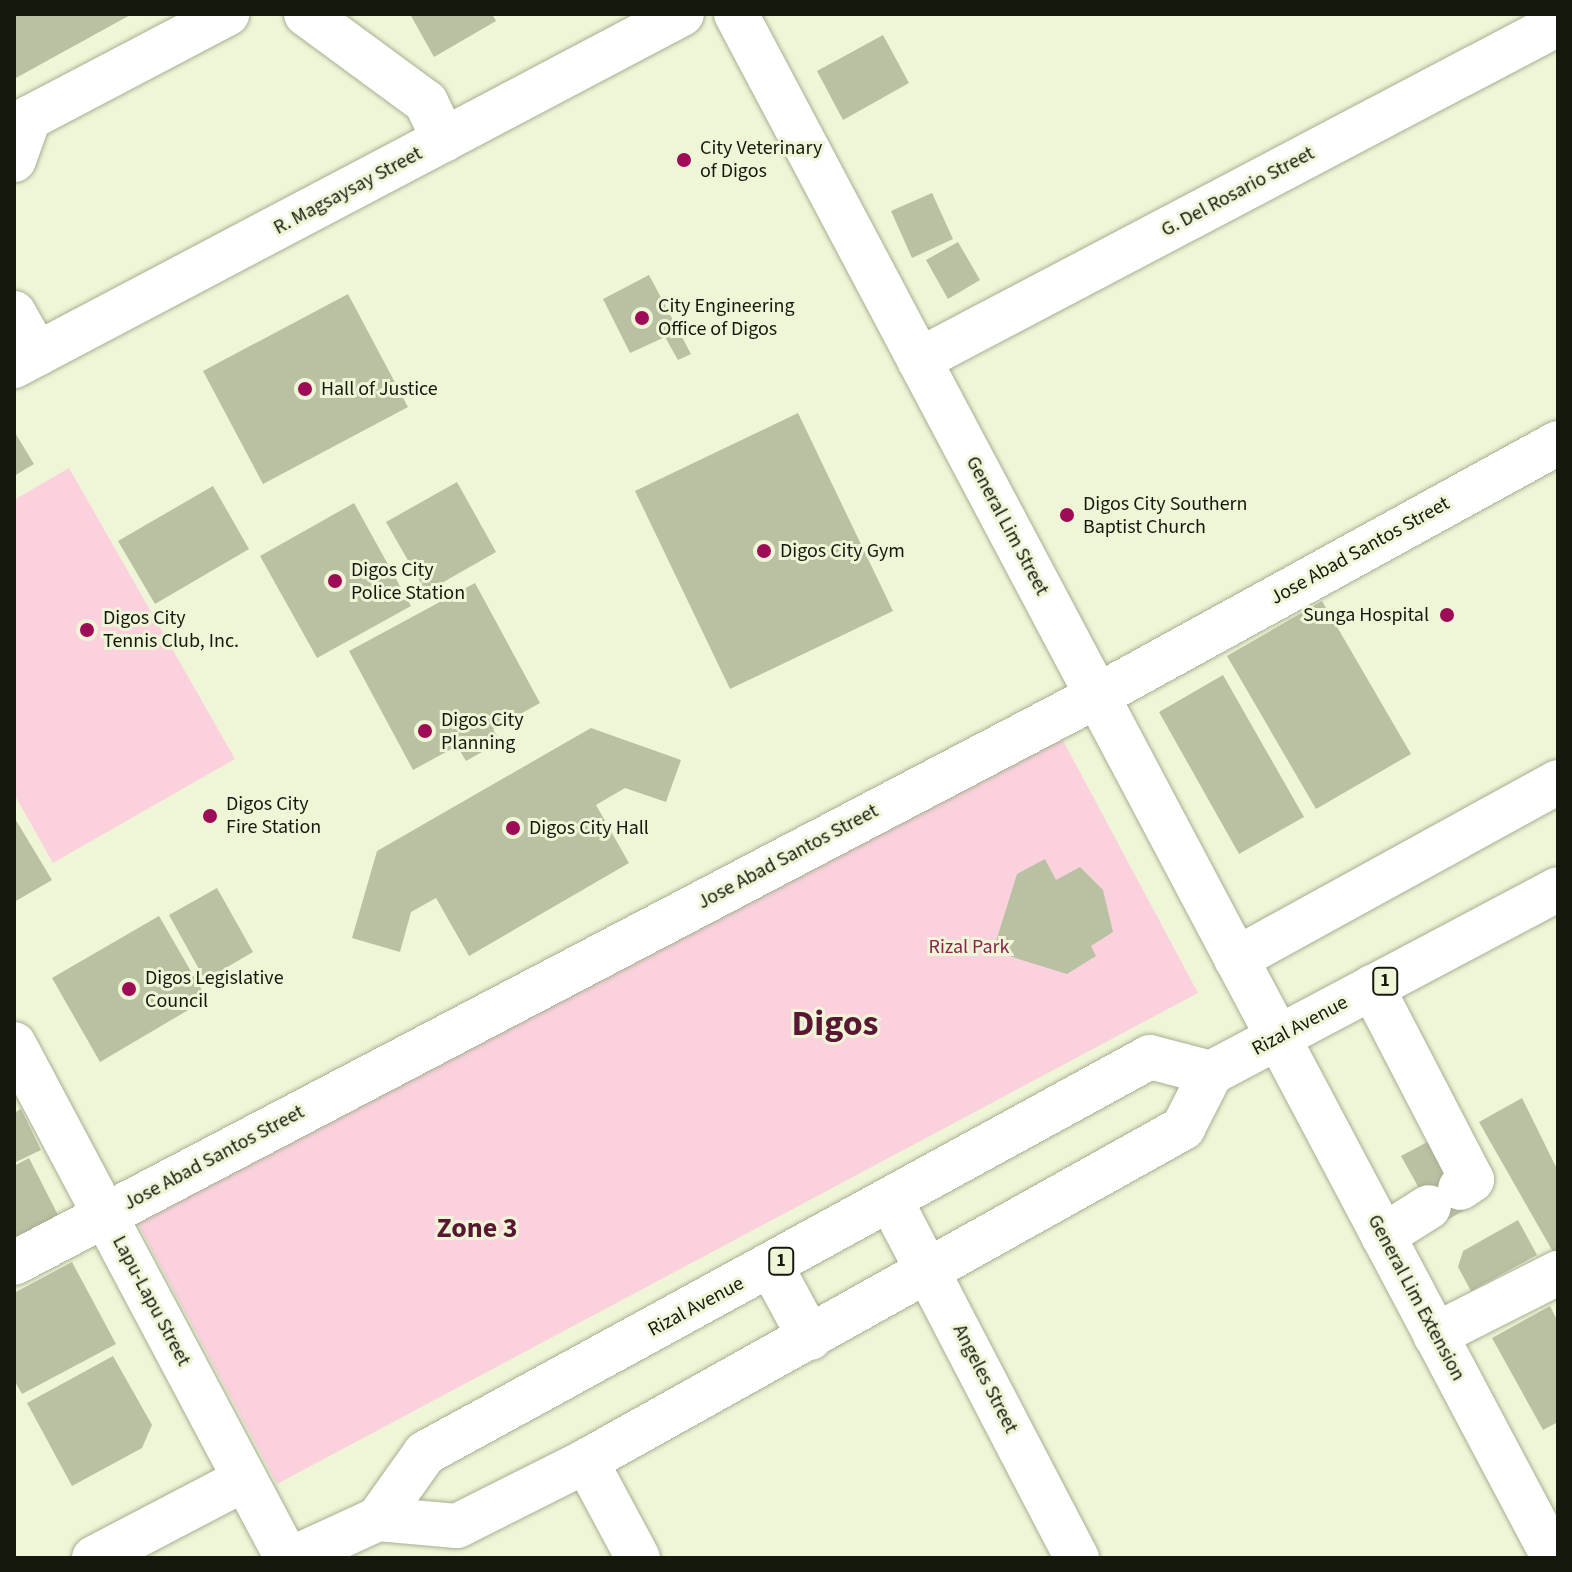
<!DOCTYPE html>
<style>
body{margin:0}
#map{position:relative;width:1572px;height:1572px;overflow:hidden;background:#eef6d7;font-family:"Source Sans 3",sans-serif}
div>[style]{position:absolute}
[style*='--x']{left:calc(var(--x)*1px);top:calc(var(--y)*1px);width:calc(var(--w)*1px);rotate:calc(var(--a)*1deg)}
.green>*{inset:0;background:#fcd1de}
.building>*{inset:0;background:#b9c1a3}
.roads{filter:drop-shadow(0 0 2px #a7af92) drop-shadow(0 0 2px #a7af92)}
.minor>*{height:44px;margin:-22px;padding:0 22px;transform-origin:22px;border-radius:22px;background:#fff}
.major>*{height:44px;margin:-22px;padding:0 22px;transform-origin:22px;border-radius:22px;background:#fff}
.dots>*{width:22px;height:22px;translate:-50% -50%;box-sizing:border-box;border:4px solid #eef6d7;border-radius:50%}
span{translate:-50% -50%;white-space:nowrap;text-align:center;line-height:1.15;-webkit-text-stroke:6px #eef6d7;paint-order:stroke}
.shield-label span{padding:2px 6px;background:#eef6d7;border:2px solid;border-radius:6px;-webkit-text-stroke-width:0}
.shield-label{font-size:18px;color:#15180d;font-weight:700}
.poi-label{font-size:20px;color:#15180d}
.left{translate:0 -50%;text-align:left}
.right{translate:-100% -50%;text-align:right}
.street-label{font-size:20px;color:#15180d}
.park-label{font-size:20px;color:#85264f}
.district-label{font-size:28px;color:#591733;font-weight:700}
.town-label{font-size:36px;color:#591733;font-weight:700}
.frame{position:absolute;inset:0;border:16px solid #15180d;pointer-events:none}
</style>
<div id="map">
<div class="green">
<div style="clip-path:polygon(69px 468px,235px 759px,53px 863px,14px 794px,14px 500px)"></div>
<div style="clip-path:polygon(1058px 731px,1198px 993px,277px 1484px,137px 1222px)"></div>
</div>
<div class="building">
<div style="clip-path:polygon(14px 14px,132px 14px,14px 79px)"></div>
<div style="clip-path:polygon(410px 14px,492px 14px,496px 21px,434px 57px)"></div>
<div style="clip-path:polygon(883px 35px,909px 83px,843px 120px,817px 71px)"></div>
<div style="clip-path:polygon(932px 193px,953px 239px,912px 258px,891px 211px)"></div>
<div style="clip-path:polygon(958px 242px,980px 280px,948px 299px,926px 260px)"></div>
<div style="clip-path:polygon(649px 275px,691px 354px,678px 360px,665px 337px,630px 353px,603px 299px)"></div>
<div style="clip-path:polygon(348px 294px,408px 407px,263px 484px,203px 371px)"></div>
<div style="clip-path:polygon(798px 413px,893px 611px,730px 689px,635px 491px)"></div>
<div style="clip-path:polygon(14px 431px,34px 464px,14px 476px)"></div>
<div style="clip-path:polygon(457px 482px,496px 552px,426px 592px,386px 522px)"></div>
<div style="clip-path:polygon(213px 486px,249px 549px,155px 604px,118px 541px)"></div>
<div style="clip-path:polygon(354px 503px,411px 606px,317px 658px,260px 556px)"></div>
<div style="clip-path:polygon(475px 583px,540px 703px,493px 729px,500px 742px,466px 761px,457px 746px,413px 770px,349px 651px)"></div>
<div style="clip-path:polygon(1322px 601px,1411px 754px,1316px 809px,1227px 656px)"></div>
<div style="clip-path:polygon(1223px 675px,1304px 817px,1239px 854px,1159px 712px)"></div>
<div style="clip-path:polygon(591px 728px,681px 760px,666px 802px,625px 788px,596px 805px,629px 863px,469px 956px,436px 898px,411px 912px,400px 952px,352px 938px,377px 851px)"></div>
<div style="clip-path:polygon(14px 817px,52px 880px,14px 902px)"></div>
<div style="clip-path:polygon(1045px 859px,1056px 880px,1080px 867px,1103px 890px,1113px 932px,1091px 946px,1096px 956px,1067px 974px,993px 951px,1017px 874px)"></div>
<div style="clip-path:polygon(217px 888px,253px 952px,205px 980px,169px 915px)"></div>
<div style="clip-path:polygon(159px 916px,207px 999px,100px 1062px,52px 978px)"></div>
<div style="clip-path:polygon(1522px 1098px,1558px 1171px,1556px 1257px,1479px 1122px)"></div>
<div style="clip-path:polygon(21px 1109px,41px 1150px,14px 1163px,14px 1113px)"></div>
<div style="clip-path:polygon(1433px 1139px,1471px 1207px,1439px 1224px,1401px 1156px)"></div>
<div style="clip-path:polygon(29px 1158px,58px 1215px,14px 1238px,14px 1166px)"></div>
<div style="clip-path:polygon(1518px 1220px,1537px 1255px,1471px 1291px,1458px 1267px,1463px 1251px)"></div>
<div style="clip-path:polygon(72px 1262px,116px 1344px,22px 1394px,14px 1380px,14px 1293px)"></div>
<div style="clip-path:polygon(1550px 1306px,1558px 1322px,1558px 1422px,1543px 1430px,1492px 1338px)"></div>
<div style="clip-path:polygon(113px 1356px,152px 1425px,142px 1448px,72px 1486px,27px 1403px)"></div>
</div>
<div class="roads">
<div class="minor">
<div style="--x:306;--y:14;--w:149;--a:36.3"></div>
<div style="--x:426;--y:102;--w:42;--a:64.7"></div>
<div style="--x:736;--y:14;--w:1747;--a:62.09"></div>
<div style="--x:14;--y:160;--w:45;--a:-70.3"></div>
<div style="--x:29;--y:118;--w:224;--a:-27.7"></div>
<div style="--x:14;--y:313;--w:47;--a:60.7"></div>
<div style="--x:919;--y:360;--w:722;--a:-27.74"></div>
<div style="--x:14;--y:366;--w:755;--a:-27.79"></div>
<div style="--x:1236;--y:959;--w:367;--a:-28.8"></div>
<div style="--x:1372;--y:987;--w:217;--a:62.6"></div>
<div style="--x:1472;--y:1180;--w:14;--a:146"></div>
<div style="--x:14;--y:1044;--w:582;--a:62.03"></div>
<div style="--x:891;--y:1201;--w:403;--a:62.5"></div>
<div style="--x:1383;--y:1236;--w:54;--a:-32.2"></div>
<div style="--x:14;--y:1263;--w:1222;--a:-27.63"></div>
<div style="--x:1097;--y:696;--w:526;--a:-28.76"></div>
<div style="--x:1435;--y:1335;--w:138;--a:-26.8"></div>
<div style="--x:586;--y:1461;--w:110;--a:61.8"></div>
<div style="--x:94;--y:1558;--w:170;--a:-27.6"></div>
</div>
<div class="major">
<div style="--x:771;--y:1266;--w:82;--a:61.6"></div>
<div style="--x:378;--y:1519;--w:79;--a:5.1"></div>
<div style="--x:457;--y:1526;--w:144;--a:-26.7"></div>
<div style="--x:586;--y:1461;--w:684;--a:-29.15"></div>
<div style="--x:1183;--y:1128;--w:62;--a:-63"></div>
<div style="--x:1211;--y:1073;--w:393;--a:-27.9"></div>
<div style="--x:293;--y:1558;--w:94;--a:-24.6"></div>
<div style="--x:378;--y:1519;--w:81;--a:-54.5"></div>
<div style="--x:425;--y:1453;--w:826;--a:-28.64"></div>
<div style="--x:1150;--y:1057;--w:63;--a:14.7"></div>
</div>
</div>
<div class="dots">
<div style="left:684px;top:160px;background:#9e0b56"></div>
<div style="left:642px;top:318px;background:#9e0b56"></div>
<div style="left:305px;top:389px;background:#9e0b56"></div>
<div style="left:1067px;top:515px;background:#9e0b56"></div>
<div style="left:764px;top:551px;background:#9e0b56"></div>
<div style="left:335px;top:581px;background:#9e0b56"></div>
<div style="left:1447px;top:615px;background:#9e0b56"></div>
<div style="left:87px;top:630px;background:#9e0b56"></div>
<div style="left:425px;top:731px;background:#9e0b56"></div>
<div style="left:210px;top:816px;background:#9e0b56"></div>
<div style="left:513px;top:828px;background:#9e0b56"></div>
<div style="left:129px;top:989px;background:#9e0b56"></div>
</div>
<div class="shield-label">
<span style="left:1385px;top:981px">1</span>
<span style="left:781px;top:1261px">1</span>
</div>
<div class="poi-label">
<span class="left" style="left:700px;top:160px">City Veterinary<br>of Digos</span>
<span class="left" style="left:658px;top:318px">City Engineering<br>Office of Digos</span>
<span class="left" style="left:321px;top:389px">Hall of Justice</span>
<span class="left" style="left:1083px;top:516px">Digos City Southern<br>Baptist Church</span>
<span class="left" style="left:780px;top:551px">Digos City Gym</span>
<span class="left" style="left:351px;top:582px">Digos City<br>Police Station</span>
<span class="right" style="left:1429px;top:615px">Sunga Hospital</span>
<span class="left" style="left:103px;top:630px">Digos City<br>Tennis Club, Inc.</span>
<span class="left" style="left:441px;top:732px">Digos City<br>Planning</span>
<span class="left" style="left:226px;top:816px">Digos City<br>Fire Station</span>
<span class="left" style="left:529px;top:828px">Digos City Hall</span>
<span class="left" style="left:145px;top:990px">Digos Legislative<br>Council</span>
</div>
<div class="street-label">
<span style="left:348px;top:191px;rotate:-28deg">R. Magsaysay Street</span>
<span style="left:1238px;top:192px;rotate:-28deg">G. Del Rosario Street</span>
<span style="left:1007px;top:526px;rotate:62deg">General Lim Street</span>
<span style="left:1360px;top:551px;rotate:-29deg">Jose Abad Santos Street</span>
<span style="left:788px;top:857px;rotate:-28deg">Jose Abad Santos Street</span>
<span style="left:1300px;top:1026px;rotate:-28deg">Rizal Avenue</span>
<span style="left:214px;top:1158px;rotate:-28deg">Jose Abad Santos Street</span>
<span style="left:1416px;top:1298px;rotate:62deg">General Lim Extension</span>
<span style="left:151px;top:1301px;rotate:62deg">Lapu-Lapu Street</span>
<span style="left:696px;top:1307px;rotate:-28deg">Rizal Avenue</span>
<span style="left:985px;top:1379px;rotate:63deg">Angeles Street</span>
</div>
<div class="park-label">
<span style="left:969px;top:947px">Rizal Park</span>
</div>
<div class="district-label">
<span style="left:477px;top:1228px">Zone 3</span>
</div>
<div class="town-label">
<span style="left:835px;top:1024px">Digos</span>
</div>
<div class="frame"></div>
</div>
